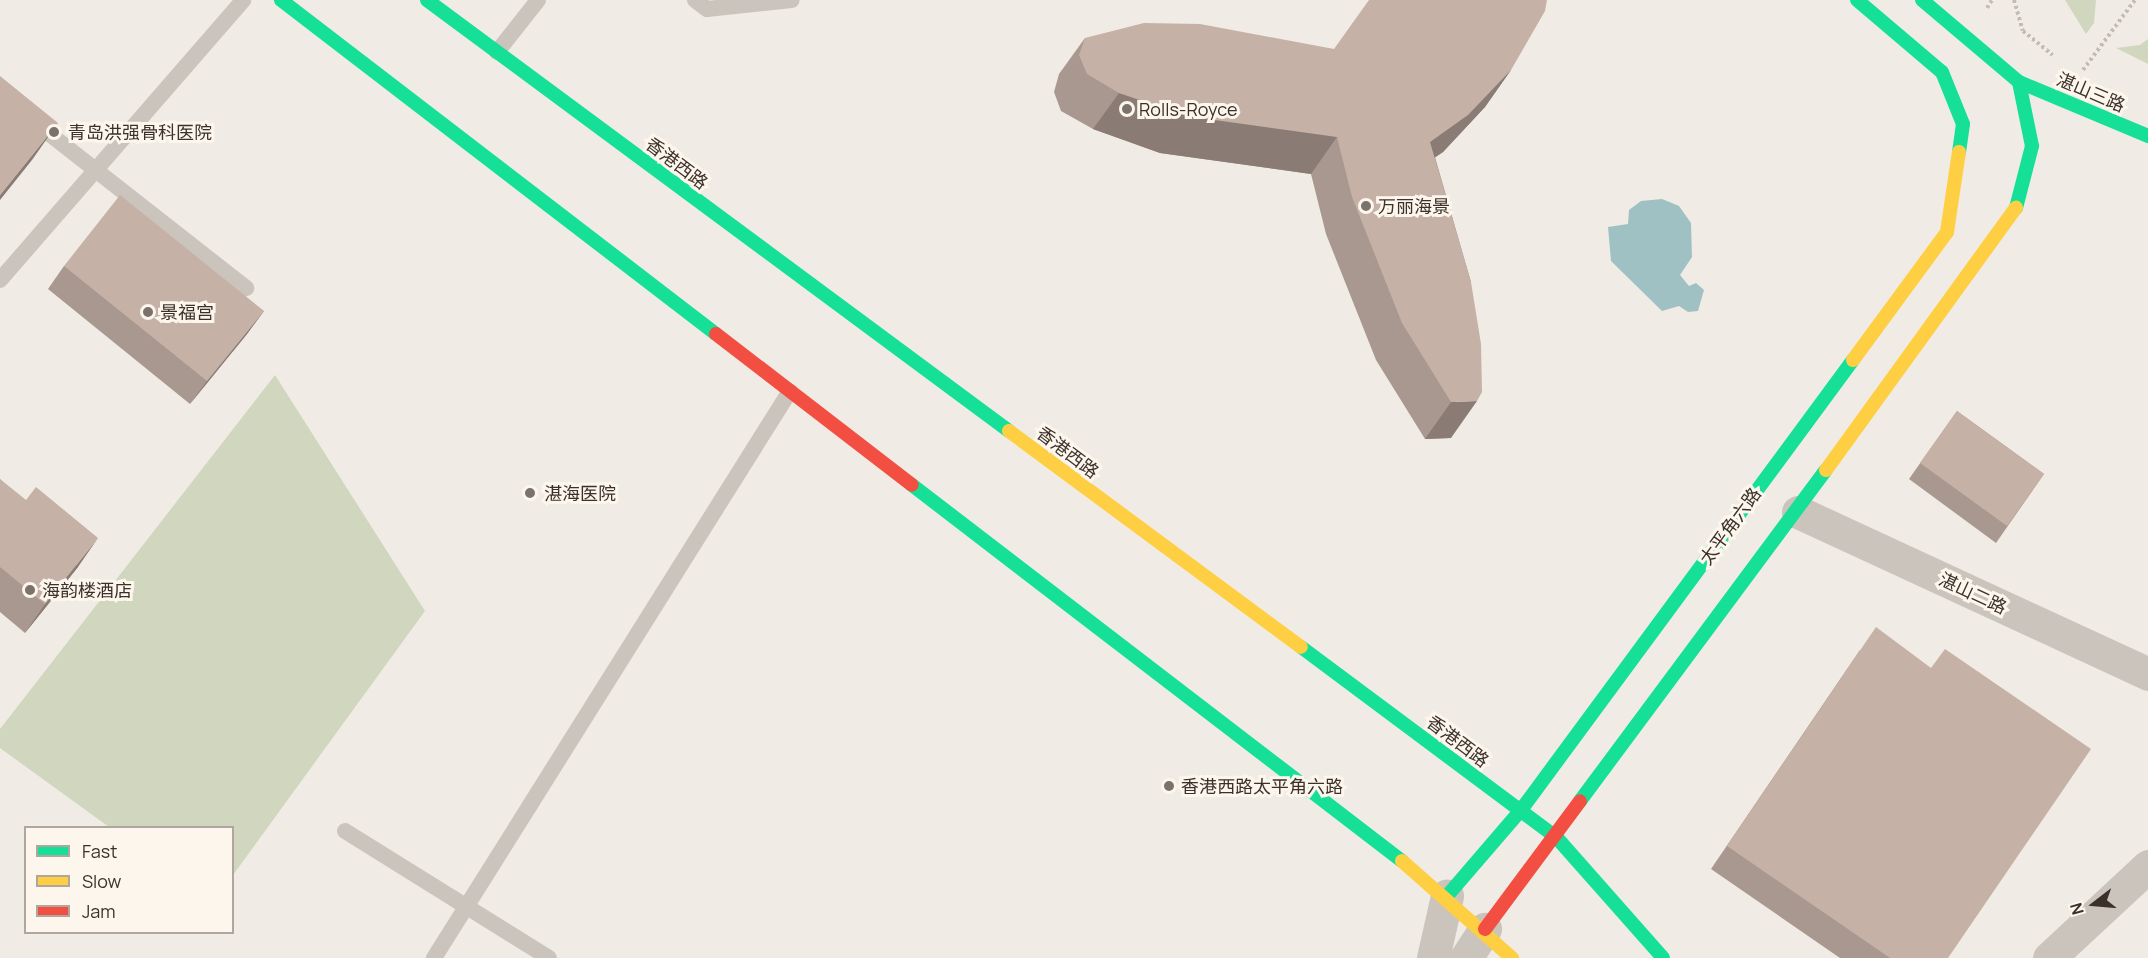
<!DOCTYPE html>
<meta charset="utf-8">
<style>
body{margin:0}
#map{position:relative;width:2148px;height:958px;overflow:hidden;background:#f0ece5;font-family:Manrope,"Noto Sans SC",sans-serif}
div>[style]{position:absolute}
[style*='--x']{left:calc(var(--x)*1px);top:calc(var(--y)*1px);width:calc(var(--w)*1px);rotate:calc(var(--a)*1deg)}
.green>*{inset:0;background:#d0d7be}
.water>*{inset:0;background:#9fc1c3}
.path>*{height:4px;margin-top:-2px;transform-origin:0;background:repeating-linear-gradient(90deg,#c3bcb5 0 3px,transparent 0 6px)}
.lane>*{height:16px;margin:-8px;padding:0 8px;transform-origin:8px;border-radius:8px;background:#cac4bd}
.street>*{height:33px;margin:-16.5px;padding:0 16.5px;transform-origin:16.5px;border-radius:16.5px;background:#cac4bd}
.fast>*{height:14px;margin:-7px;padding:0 7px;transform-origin:7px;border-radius:7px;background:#16e098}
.slow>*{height:14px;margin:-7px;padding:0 7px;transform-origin:7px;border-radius:7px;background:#ffcf43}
.jam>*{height:14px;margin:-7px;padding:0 7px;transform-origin:7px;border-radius:7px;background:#f24e42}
.wall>*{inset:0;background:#a9988f}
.shaded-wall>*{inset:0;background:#8a7c74}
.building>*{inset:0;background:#c5b1a6}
.dots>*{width:16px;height:16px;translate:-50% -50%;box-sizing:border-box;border:3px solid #fcf6ed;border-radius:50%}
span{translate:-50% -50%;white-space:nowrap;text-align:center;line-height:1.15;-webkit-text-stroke:6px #fcf6ed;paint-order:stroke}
.street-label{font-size:18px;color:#3c312a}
.poi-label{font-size:18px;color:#3c312a}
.left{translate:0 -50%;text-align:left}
.legend{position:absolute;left:24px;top:826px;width:210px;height:108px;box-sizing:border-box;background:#fcf6ed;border:2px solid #afa79f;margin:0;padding:8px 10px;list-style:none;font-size:18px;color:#3c312a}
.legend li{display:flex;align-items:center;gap:12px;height:30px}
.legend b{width:30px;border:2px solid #afa79f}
.north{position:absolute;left:2064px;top:874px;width:60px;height:60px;-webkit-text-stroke:4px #fcf6ed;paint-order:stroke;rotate:254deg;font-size:16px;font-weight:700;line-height:24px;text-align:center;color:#3c312a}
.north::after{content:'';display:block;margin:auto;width:21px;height:27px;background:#3c312a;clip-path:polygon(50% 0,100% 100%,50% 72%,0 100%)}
</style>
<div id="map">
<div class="green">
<div style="clip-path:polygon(2045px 0,2096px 0,2094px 23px,2086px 34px,2065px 0)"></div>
<div style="clip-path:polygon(2148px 39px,2148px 64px,2116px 48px,2140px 45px)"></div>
<div style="clip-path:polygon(275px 375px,425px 611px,233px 875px,232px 828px,109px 827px,0 748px,0 729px)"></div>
</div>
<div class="water">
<div style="clip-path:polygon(1662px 199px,1679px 206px,1691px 223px,1692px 257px,1680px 275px,1689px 286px,1696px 283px,1704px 290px,1698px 311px,1688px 312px,1679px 306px,1662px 311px,1611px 261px,1608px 227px,1628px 224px,1629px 210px,1641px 201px)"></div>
</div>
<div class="path">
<div style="--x:2014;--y:0;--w:32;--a:74"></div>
<div style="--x:2023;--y:31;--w:38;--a:39"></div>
<div style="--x:1987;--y:8;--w:9;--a:-58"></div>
<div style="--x:2083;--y:70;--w:87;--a:-53.4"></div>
</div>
<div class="lane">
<div style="--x:695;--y:0;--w:15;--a:37"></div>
<div style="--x:707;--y:9;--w:85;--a:-6"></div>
<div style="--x:497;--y:52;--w:66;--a:-51.7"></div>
<div style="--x:0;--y:95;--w:313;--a:38.1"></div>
<div style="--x:0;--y:280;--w:371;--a:-49"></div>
<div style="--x:345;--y:831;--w:240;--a:31.9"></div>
<div style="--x:434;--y:958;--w:669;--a:-57.88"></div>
</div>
<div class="street">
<div style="--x:1798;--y:512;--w:386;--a:24.8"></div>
<div style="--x:1433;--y:958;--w:64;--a:-77.3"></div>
<div style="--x:1466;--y:958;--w:35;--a:-57"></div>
<div style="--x:2049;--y:958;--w:135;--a:-42.9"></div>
</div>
<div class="fast">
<div style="--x:281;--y:0;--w:548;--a:37.52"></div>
<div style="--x:427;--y:0;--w:724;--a:36.52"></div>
<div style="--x:1857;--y:0;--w:111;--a:40.3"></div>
<div style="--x:1942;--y:72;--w:56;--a:68"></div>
<div style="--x:1963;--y:124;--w:28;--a:98"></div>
<div style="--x:1922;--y:0;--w:127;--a:40.2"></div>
<div style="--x:2019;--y:82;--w:140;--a:22.7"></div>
<div style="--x:2016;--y:208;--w:64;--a:-75.5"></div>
<div style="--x:2032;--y:146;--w:65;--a:-101.5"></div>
<div style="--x:912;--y:485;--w:618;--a:37.5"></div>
<div style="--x:1301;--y:647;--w:319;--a:36.7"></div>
<div style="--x:1557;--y:838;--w:160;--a:48.5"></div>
<div style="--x:1580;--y:801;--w:412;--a:-53.4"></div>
<div style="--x:1447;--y:896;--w:113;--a:-49.3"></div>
<div style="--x:1521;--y:810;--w:559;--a:-53.58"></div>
</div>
<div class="slow">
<div style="--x:1853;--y:360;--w:159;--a:-53.7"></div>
<div style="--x:1947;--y:232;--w:81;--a:-81.5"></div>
<div style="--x:1009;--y:431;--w:363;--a:36.5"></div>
<div style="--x:1826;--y:470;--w:324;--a:-54.1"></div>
<div style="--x:1402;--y:861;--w:147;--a:41.4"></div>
</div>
<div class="jam">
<div style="--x:716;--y:334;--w:247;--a:37.6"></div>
<div style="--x:1485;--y:929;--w:159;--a:-53.4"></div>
</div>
<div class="wall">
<div style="clip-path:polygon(1085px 38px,1334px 49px,1511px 70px,1485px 107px,1443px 152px,1435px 157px,1471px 282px,1451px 438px,1425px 439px,1376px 360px,1326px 234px,1311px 174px,1160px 153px,1093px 129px,1061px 111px,1054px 92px,1059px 74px)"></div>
<div style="clip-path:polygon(64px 266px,264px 311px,247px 334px,190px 404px,48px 289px)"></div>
<div style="clip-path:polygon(1957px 411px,2044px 474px,1996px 543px,1909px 479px)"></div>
<div style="clip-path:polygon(0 479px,78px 567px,25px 633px,0 612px)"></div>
<div style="clip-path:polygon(1860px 650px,1948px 958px,1840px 958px,1711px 869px)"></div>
</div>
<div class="shaded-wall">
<div style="clip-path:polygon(1511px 70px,1485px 107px,1443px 152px,1404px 179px,1430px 142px)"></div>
<div style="clip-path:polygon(1119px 93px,1337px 137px,1311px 174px,1160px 153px,1093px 129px)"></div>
<div style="clip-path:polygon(58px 123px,32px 160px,0 200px,0 195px)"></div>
<div style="clip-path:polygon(264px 311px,247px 334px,190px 404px,207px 381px)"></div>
<div style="clip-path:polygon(1477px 401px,1451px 438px,1425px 439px,1451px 402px)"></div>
<div style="clip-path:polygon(98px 538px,78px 567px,25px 633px,45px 604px)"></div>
</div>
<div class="building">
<div style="clip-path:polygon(1369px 0,1547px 0,1545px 11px,1511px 70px,1468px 115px,1430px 142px,1471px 282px,1481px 344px,1482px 392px,1477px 401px,1451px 402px,1402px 323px,1352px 197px,1337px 137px,1186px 116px,1119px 93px,1087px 74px,1079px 55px,1085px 38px,1144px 23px,1200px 24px,1334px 49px)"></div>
<div style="clip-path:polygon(0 76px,58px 123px,0 195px)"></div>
<div style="clip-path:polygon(120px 195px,264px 311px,207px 381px,64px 266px)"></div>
<div style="clip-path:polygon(1957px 411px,2044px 474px,2007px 526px,1920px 463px)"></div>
<div style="clip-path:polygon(0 479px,26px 500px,36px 487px,98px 538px,45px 604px,0 567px)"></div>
<div style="clip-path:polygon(1876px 627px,1931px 668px,1945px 649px,2091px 749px,1948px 958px,1890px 958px,1727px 846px)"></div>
</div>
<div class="dots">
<div style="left:1127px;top:109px;background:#7b726b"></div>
<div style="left:54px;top:132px;background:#7b726b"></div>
<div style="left:1366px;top:206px;background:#7b726b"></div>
<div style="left:148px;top:312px;background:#7b726b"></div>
<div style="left:530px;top:493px;background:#7b726b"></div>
<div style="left:30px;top:590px;background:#7b726b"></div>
<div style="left:1169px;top:786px;background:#7b726b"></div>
</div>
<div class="street-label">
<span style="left:2091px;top:92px;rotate:23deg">湛山三路</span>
<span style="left:677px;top:163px;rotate:37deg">香港西路</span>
<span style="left:1068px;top:452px;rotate:37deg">香港西路</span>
<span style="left:1730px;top:526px;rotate:-54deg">太平角六路</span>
<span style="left:1973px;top:593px;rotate:25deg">湛山二路</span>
<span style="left:1458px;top:741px;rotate:37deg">香港西路</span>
</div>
<div class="poi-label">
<span class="left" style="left:1139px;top:109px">Rolls-Royce</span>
<span class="left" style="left:68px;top:132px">青岛洪强骨科医院</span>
<span class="left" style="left:1378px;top:206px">万丽海景</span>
<span class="left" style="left:160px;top:312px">景福宫</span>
<span class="left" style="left:544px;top:493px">湛海医院</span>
<span class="left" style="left:42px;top:590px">海韵楼酒店</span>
<span class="left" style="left:1181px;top:786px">香港西路太平角六路</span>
</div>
<ul class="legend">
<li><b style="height:8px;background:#16e098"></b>Fast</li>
<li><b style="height:8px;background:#ffcf43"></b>Slow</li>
<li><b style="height:8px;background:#f24e42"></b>Jam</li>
</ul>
<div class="north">N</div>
</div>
